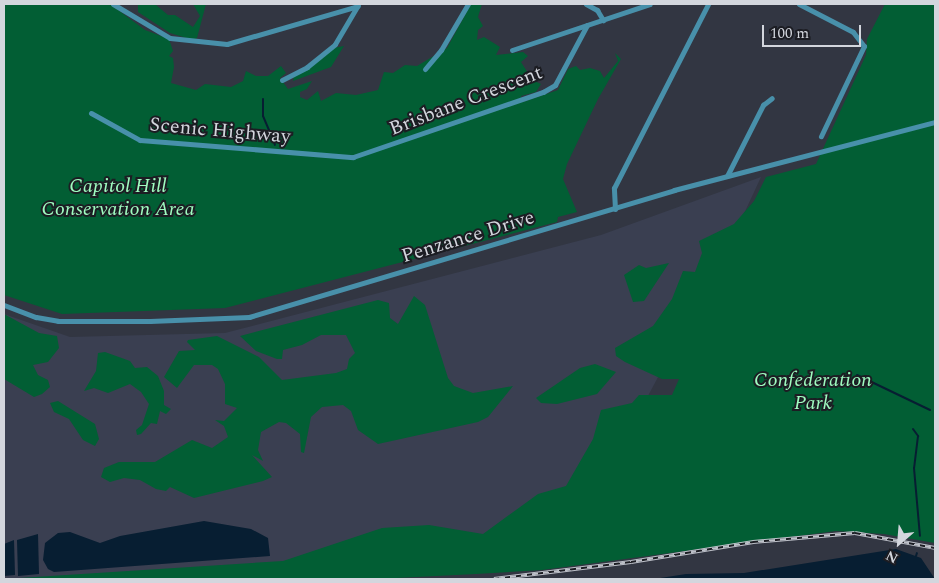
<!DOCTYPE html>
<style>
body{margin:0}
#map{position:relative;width:939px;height:583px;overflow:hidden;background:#323642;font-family:Spectral,serif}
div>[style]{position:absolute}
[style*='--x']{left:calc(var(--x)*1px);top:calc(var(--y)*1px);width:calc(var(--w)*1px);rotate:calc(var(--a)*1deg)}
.built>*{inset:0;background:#3a3f51}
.green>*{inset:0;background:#025e34}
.water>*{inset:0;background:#071e32}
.stream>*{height:2px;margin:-1px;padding:0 1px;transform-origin:1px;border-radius:1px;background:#071e32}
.minor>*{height:5px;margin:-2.5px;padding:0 2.5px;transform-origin:2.5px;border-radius:2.5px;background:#4890aa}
.rail>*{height:4px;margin-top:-2px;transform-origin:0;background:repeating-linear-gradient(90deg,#1c1d23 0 5.5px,#bec1c9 0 11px);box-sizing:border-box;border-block:1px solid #bec1c9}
span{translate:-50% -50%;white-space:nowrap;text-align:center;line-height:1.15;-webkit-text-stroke:4px #1c1d23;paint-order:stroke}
.street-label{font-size:20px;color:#d3d6dd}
.park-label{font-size:20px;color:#9ffcc0;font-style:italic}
.frame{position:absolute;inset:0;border:5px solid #d3d6dd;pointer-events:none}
.north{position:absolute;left:874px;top:518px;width:50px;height:50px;-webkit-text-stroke:4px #1c1d23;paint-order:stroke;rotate:207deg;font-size:14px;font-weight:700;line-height:20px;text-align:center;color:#d3d6dd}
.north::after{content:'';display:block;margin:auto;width:18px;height:22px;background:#d3d6dd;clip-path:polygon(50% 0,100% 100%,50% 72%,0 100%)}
.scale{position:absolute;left:762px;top:25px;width:99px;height:22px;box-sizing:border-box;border:2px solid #d3d6dd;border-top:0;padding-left:6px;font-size:15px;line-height:18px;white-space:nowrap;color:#d3d6dd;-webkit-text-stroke:4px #1c1d23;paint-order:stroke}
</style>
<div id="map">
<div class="built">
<div style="clip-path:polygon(761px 177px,735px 233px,571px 540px,204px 579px,4px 579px,4px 314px,70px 337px,225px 333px,601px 235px)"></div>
</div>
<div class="green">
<div style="clip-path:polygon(4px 4px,110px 4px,145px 30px,169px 39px,173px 51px,169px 56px,173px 58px,174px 67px,171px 83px,196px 90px,205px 84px,231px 87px,243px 81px,246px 71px,256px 76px,268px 76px,281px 66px,286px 73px,280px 78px,288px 89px,312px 81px,307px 89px,300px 92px,300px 97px,307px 100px,318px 91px,321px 101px,336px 93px,356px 95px,378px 90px,384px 72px,393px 73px,405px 65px,417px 66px,447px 48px,471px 4px,482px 4px,478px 17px,483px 26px,478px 30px,477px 40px,484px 37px,500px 47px,496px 55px,523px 52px,528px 56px,521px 62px,528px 73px,528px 78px,541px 84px,536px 92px,521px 96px,523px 102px,558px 90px,568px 69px,576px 66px,580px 70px,590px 68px,600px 71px,604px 78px,618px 61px,615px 53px,621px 59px,598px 99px,567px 164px,563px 179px,577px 212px,558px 217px,557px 222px,225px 308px,62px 314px,4px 295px)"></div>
<div style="clip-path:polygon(138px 4px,156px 5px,168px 15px,175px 15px,193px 27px,200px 16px,193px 4px,206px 4px,197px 38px,193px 40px,170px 33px,138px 12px)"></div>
<div style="clip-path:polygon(885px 4px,935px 4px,935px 543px,884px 534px,836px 531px,542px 570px,476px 574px,376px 579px,4px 579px,283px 561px,382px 528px,429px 525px,483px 534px,538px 494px,566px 486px,593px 439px,601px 410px,632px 403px,639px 395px,672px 395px,679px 379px,662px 379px,625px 362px,616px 356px,615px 348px,653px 326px,672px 299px,683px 271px,695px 272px,702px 253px,699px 241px,734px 224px,754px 201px,766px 177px,816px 164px,866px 55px,867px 39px)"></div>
<div style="clip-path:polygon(344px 46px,331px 67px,293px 81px,294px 75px,314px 65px,333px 48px)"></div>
<div style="clip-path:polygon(669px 263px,644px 301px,633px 302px,624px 275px,639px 265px,646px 268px)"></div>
<div style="clip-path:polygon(414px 296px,425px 305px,448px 378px,454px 386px,473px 393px,513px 386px,488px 417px,478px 422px,378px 444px,358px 430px,351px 411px,343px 405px,322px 407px,311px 417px,304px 453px,301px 452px,300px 434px,286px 423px,279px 422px,261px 432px,258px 450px,263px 461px,252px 455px,272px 477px,263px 481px,194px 498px,170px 487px,166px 491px,156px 489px,140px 480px,124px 478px,110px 482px,101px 477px,104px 468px,119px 462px,155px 462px,192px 440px,212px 448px,228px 437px,224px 426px,215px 420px,224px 421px,237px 408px,225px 404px,225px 384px,218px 369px,212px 365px,194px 365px,177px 388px,164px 377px,179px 351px,195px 350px,187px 342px,188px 340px,217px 336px,259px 357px,282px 380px,336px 373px,347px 369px,349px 359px,355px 353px,346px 335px,321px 335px,302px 345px,283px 350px,282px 359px,277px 359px,256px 351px,240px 336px,378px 300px,389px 303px,390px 318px,398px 324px)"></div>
<div style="clip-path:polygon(4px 314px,39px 333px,57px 336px,59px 348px,48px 362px,33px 365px,38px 375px,48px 380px,50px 387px,42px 394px,34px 397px,4px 379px)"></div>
<div style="clip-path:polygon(105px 352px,130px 361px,135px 368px,147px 367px,158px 376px,164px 391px,164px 405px,171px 409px,166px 414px,160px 411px,157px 424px,151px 423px,141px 434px,137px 435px,136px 430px,142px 425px,149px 404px,141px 392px,130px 384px,108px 393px,94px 388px,84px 391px,96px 371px,98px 353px)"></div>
<div style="clip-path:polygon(595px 364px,616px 372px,597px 394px,557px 404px,541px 403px,536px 398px,580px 368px)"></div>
<div style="clip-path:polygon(58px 401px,95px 424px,99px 439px,95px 446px,83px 440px,69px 419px,54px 412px,50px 403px)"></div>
</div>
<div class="water">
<div style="clip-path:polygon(204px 521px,251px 529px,268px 538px,270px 556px,54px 572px,48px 569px,43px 560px,45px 543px,58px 533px,70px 532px,100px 543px,120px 536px)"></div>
<div style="clip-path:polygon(38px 534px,39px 574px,18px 576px,17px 540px)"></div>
<div style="clip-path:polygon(14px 540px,15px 575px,4px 576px,4px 544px)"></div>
<div style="clip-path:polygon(896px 549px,921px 558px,935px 579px,654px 579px,686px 574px,744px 573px)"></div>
</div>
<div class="stream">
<div style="--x:263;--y:99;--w:17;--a:90"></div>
<div style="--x:263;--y:116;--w:23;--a:67"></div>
<div style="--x:274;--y:142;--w:3;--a:72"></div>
<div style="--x:857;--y:375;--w:81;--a:25.6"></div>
<div style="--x:913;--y:429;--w:9;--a:54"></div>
<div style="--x:918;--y:436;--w:32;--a:97"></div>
<div style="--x:914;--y:468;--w:68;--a:85"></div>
<div style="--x:916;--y:556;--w:3;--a:-72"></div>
</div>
<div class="minor">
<div style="--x:113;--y:4;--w:66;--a:30.8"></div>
<div style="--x:170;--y:38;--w:57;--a:6"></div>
<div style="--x:227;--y:44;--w:136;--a:-16.2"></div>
<div style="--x:586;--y:4;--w:13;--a:29"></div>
<div style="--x:597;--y:10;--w:12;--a:59"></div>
<div style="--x:799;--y:4;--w:61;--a:27.4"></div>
<div style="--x:853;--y:32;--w:18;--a:52"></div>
<div style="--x:864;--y:46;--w:100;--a:115.5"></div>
<div style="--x:512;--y:50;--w:145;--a:-18.4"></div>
<div style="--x:425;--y:69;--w:25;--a:-50"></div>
<div style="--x:441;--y:50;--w:53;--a:-59.6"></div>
<div style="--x:282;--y:80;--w:28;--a:-27"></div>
<div style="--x:307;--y:67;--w:36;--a:-39"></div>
<div style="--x:335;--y:44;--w:45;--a:-59.5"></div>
<div style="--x:91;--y:113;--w:56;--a:28.9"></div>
<div style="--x:140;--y:140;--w:214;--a:4.6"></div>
<div style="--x:353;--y:157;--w:201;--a:-18.9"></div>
<div style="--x:543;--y:92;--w:14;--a:-30"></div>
<div style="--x:555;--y:85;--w:68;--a:-61.9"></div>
<div style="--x:727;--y:176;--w:80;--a:-63.1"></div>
<div style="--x:763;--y:105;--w:11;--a:-38"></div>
<div style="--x:615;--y:209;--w:21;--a:-93"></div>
<div style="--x:614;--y:188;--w:207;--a:-62.9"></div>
<div style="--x:4;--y:305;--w:34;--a:21"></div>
<div style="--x:36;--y:317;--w:22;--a:10"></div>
<div style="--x:58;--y:321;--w:92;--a:0"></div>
<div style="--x:150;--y:321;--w:99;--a:-2.3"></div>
<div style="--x:249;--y:317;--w:444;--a:-16.6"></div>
<div style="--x:674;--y:190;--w:270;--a:-14.6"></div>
</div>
<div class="rail">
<div style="--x:494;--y:579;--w:138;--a:-7.1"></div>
<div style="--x:631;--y:562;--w:124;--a:-9.3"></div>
<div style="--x:753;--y:542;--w:102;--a:-5"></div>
<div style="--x:855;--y:533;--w:81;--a:10.6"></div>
</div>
<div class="street-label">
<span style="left:466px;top:101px;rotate:-21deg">Brisbane Crescent</span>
<span style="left:220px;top:131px;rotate:5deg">Scenic Highway</span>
<span style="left:468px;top:237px;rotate:-17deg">Penzance Drive</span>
</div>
<div class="park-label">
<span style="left:118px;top:198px">Capitol Hill<br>Conservation Area</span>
<span style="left:813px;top:392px">Confederation<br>Park</span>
</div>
<div class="frame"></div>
<div class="north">N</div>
<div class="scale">100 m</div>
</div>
